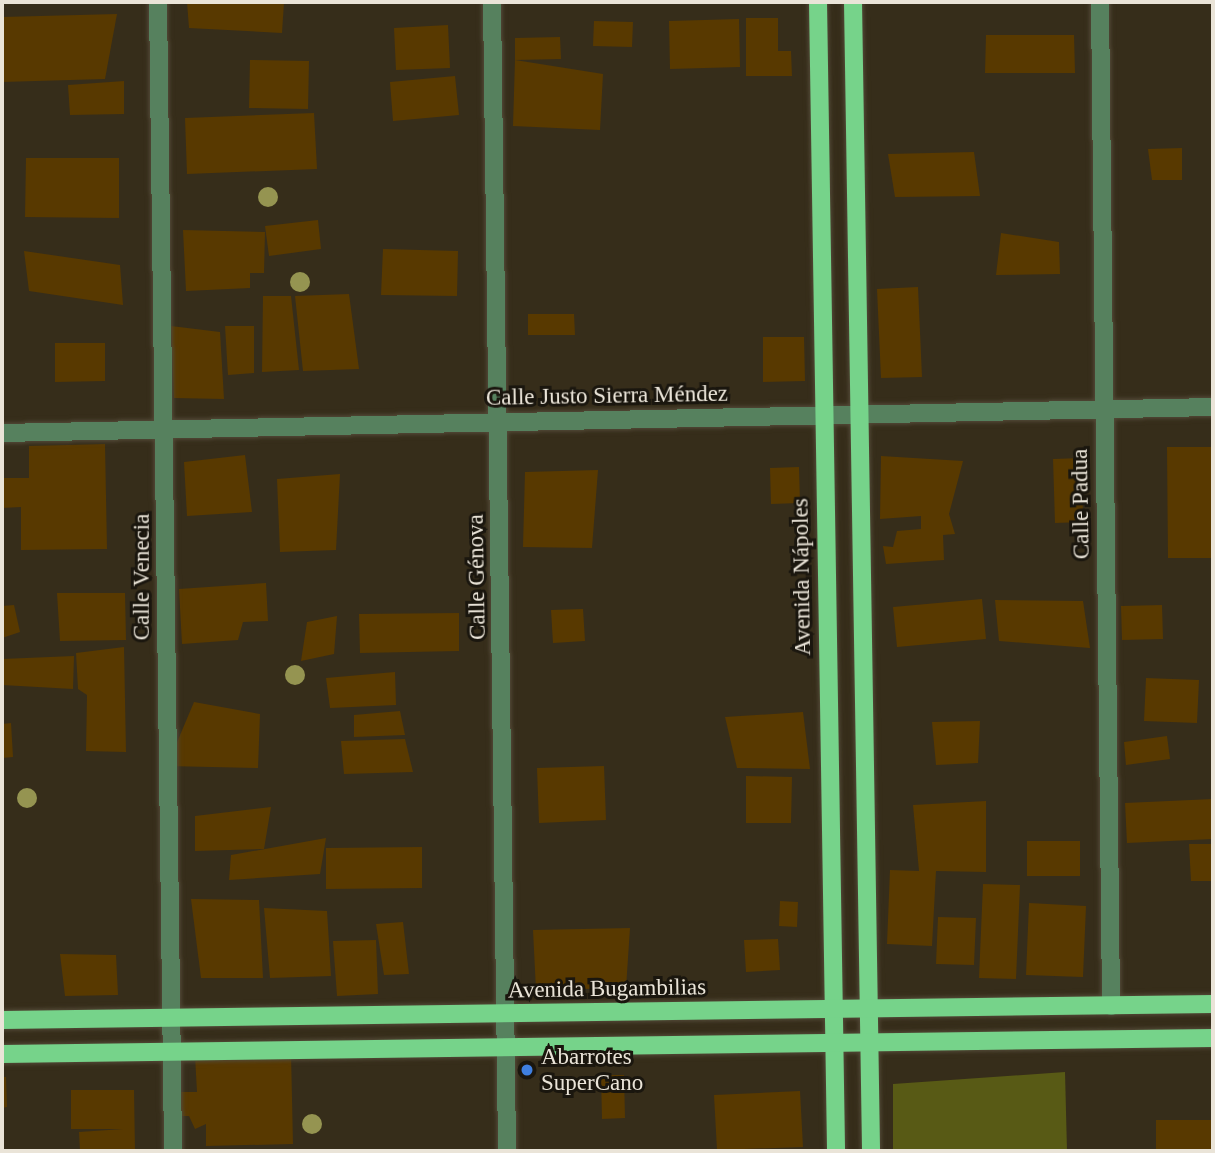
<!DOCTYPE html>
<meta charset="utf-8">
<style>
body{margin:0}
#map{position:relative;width:1215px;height:1153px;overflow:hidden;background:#362d1a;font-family:"Times New Roman",serif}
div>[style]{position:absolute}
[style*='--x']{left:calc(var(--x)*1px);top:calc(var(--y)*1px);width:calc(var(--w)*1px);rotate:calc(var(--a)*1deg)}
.green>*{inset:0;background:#585a15}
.building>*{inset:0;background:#583900}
.roads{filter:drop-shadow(0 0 2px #534a38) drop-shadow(0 0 2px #534a38)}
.minor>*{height:18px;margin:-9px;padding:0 9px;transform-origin:9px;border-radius:9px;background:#56815e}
.major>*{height:18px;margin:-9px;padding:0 9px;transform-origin:9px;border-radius:9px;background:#76d38a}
.trees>*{width:20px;height:20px;margin:-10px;border-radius:50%;background:#959451}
.dots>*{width:19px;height:19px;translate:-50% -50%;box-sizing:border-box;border:4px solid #1a160e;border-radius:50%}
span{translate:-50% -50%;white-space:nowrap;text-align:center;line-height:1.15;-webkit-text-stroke:6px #1a160e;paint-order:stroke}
.street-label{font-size:23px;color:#eae4d8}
.poi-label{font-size:23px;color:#eae4d8}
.left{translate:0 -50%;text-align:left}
.frame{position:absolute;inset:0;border:4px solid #eae4d8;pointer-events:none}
</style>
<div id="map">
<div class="green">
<div style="clip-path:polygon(1065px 1072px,1067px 1151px,893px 1151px,893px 1084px)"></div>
</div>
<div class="building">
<div style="clip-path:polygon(187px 2px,284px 2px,282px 33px,189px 28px)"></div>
<div style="clip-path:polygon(117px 14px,105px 79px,2px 82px,2px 17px)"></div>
<div style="clip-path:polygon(746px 18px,778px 18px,778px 51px,791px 51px,792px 76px,746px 76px)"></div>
<div style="clip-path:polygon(739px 19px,740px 67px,670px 69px,669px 21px)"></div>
<div style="clip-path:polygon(594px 21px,633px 22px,632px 47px,593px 46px)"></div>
<div style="clip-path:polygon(448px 25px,450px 68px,396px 70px,394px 28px)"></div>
<div style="clip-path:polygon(986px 35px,1074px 35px,1075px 73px,985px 73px)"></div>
<div style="clip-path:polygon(560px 37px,561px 59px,515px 60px,515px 38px)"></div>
<div style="clip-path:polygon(250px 60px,309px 61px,308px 109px,249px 108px)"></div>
<div style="clip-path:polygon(515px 60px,603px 74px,600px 130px,513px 126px)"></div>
<div style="clip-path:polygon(455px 76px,459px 115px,393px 121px,390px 82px)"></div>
<div style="clip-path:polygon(124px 81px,124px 114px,70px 115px,68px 85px)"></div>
<div style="clip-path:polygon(314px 113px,317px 169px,187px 174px,185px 118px)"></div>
<div style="clip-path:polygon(1182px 148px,1182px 180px,1152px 180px,1148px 149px)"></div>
<div style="clip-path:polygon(974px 152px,980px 196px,895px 197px,888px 154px)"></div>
<div style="clip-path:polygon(26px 158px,119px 158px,119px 218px,25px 217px)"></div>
<div style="clip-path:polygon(318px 220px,321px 249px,269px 256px,265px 226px)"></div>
<div style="clip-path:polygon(183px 230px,265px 232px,264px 273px,250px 273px,250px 288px,186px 291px)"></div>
<div style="clip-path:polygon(1001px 233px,1059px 242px,1060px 274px,996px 275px)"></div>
<div style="clip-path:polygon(383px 249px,458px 251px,457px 296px,381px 295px)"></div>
<div style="clip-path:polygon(24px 251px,120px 265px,123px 305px,29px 291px)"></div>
<div style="clip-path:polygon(918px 287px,922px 377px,881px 378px,877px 289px)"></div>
<div style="clip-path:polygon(349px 294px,359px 369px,303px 371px,295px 296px)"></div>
<div style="clip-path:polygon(263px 296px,291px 296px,299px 370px,262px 372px)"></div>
<div style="clip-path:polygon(528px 314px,574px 314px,575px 335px,528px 335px)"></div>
<div style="clip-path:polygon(171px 326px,220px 332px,224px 399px,174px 398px)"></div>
<div style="clip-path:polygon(225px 326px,254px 326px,254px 373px,228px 375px)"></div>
<div style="clip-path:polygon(763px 337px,804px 337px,805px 381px,763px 382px)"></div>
<div style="clip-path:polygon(55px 343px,105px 343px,105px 381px,55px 382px)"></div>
<div style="clip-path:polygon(105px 444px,107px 549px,21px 550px,21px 507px,2px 508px,2px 478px,29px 478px,29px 446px)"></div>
<div style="clip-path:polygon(1167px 447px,1213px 447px,1213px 558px,1168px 558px)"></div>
<div style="clip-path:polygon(245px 455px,252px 512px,187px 516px,184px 462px)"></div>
<div style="clip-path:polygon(881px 456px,963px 461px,949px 514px,955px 534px,943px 535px,944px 560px,886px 564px,883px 546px,893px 547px,897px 531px,921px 529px,921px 516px,880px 519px)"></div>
<div style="clip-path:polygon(1082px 458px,1083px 522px,1055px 523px,1053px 459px)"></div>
<div style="clip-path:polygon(799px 467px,800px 503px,771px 504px,770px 468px)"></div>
<div style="clip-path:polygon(598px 470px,592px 548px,523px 547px,525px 472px)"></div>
<div style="clip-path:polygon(340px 474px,336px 550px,280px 552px,277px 479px)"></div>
<div style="clip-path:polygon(266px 583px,268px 621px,243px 622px,238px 640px,182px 644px,179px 589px)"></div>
<div style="clip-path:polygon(57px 593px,125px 593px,126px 640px,60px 641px)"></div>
<div style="clip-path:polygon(982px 599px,986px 639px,897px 647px,893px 607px)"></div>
<div style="clip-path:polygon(995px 600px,1083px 601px,1090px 648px,999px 641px)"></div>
<div style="clip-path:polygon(14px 605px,20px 632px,2px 638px,2px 606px)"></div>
<div style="clip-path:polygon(1162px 605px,1163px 639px,1122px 640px,1121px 606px)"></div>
<div style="clip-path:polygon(583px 609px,585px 641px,553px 643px,551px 610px)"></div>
<div style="clip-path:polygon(459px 613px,459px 651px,360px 653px,359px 614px)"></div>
<div style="clip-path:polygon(337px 616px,334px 654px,301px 661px,307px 622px)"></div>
<div style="clip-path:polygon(124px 647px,126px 752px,86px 751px,87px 695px,78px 689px,76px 653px)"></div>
<div style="clip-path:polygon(74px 656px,73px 689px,2px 685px,2px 659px)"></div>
<div style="clip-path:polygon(395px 672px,396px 705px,330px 708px,326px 678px)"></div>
<div style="clip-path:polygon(1146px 678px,1199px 680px,1197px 723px,1144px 721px)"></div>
<div style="clip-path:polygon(194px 702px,260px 714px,258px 768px,167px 766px)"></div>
<div style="clip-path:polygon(400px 711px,405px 735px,354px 737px,354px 715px)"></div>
<div style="clip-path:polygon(803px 712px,810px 769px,737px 768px,725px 717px)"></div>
<div style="clip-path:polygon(980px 721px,978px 763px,936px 765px,932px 722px)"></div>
<div style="clip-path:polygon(11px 723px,13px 757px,2px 758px,2px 724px)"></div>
<div style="clip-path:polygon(1167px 736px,1170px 759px,1126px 765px,1124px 742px)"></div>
<div style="clip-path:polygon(405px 739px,413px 772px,344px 774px,341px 741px)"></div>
<div style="clip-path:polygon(604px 766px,606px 820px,539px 823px,537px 768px)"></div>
<div style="clip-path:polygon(746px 776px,792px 777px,791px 823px,746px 823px)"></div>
<div style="clip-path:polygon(1213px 799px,1213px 839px,1127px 843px,1125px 803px)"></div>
<div style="clip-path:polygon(986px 801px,986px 872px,936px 871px,932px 946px,887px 944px,890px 870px,919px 871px,913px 805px)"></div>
<div style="clip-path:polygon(271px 807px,264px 849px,195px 851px,195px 816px)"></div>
<div style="clip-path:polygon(326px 838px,320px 874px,229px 880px,231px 855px)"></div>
<div style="clip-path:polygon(1027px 841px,1080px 841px,1080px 876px,1027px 876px)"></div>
<div style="clip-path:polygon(1189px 844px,1213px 844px,1213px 881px,1191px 881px)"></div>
<div style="clip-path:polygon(422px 847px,422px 888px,326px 889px,326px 848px)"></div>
<div style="clip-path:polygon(983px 884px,1020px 885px,1016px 979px,979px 978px)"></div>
<div style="clip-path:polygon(191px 899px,259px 900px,263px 978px,201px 978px)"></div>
<div style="clip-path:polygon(780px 901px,798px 902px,797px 927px,779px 926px)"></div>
<div style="clip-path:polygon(1029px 903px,1086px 906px,1083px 977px,1026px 975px)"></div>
<div style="clip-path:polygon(264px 908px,327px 911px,331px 976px,270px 978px)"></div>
<div style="clip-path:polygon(938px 917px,976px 918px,974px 965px,936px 964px)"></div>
<div style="clip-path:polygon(403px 922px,409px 974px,384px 975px,376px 924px)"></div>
<div style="clip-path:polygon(630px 928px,626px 988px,536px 990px,533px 930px)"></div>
<div style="clip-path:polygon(778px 939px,780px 970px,746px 972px,744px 940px)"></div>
<div style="clip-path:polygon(376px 940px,378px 994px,337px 996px,333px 941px)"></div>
<div style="clip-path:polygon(60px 954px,116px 955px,118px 995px,65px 996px)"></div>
<div style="clip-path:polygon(291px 1053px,293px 1144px,206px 1146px,206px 1124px,195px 1129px,189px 1116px,180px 1116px,179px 1092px,197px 1092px,195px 1056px)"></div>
<div style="clip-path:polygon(601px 1075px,624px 1075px,625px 1118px,602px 1119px)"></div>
<div style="clip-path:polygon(2px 1077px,6px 1077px,7px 1107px,2px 1108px)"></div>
<div style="clip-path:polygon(71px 1090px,134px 1090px,135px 1151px,80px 1151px,79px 1132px,123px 1129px,71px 1129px)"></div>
<div style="clip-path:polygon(800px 1091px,803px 1147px,717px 1150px,714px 1095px)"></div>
<div style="clip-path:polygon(1156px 1120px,1213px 1120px,1213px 1151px,1156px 1151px)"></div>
</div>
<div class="roads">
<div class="minor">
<div style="--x:158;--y:2;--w:1149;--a:89.25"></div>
<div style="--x:492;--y:2;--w:1149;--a:89.25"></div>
<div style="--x:1100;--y:2;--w:1004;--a:89.37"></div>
<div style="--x:2;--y:433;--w:1211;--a:-1.23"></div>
</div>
<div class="major">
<div style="--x:818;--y:2;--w:1149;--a:89.1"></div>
<div style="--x:853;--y:2;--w:1149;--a:89.1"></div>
<div style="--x:2;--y:1020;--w:1211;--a:-0.76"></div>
<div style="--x:2;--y:1054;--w:1211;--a:-0.76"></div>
</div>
</div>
<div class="trees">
<div style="left:268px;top:197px"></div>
<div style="left:300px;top:282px"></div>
<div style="left:295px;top:675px"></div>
<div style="left:27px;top:798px"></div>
<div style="left:312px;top:1124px"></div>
</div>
<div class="dots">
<div style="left:527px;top:1070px;background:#3f7fe0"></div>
</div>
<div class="street-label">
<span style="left:607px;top:396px;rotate:-1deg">Calle Justo Sierra Méndez</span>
<span style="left:1081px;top:504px;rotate:-91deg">Calle Padua</span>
<span style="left:142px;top:577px;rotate:-90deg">Calle Venecia</span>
<span style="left:477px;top:577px;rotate:-91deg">Calle Génova</span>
<span style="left:802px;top:577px;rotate:-91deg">Avenida Nápoles</span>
<span style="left:607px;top:989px;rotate:-1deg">Avenida Bugambilias</span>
</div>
<div class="poi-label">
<span class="left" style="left:541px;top:1070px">Abarrotes<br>SuperCano</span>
</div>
<div class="frame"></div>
</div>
